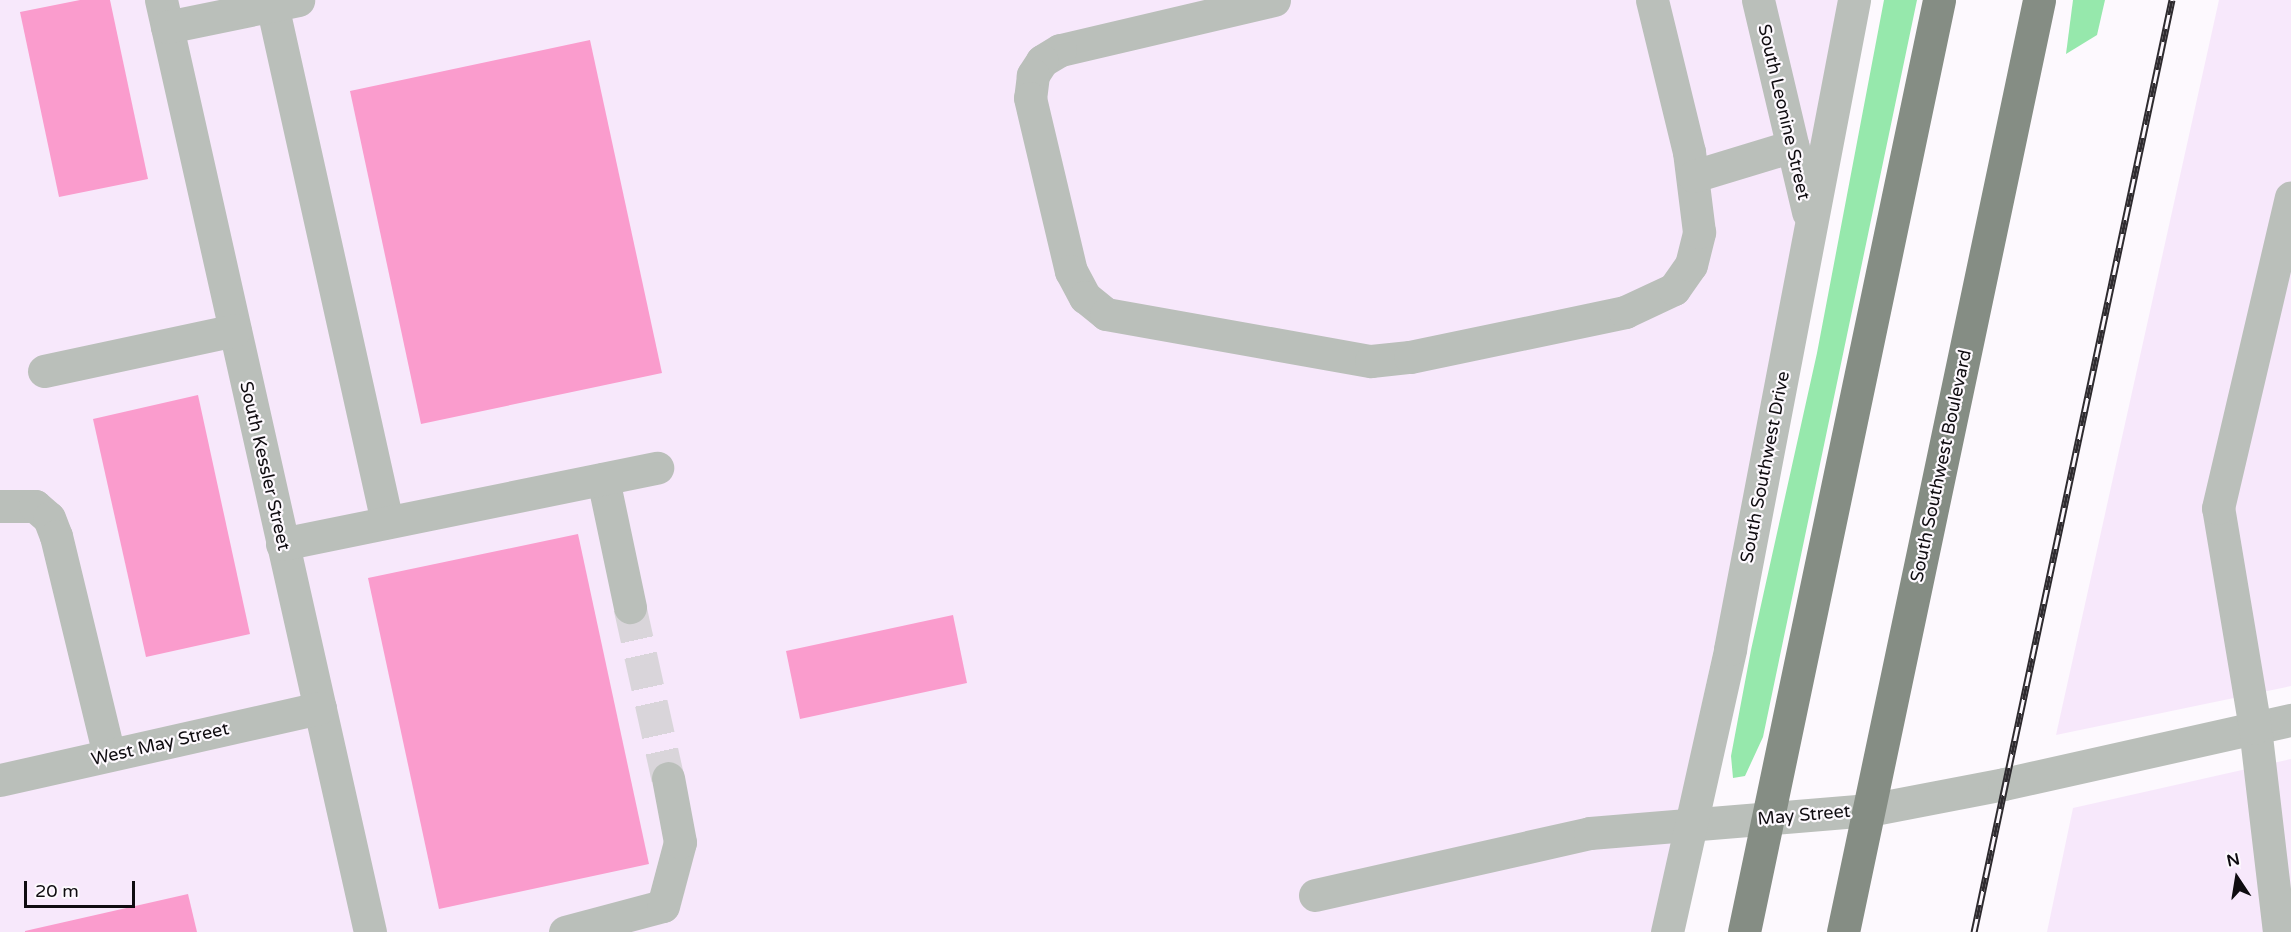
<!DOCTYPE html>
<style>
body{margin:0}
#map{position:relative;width:2291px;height:932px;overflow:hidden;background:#fdf9fe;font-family:"Varela Round",sans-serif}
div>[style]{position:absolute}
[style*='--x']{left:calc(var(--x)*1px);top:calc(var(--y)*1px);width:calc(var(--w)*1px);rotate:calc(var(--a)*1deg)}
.built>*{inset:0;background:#f7e8fb}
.green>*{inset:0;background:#96e8ac}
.building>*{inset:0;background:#fa9ccd}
.minor-tunnel>*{height:33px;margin-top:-16.5px;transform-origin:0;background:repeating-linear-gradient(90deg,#d9d5da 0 33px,transparent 0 49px)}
.minor>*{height:33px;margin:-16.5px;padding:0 16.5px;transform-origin:16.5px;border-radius:16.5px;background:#babfba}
.major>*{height:33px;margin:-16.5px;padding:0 16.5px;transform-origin:16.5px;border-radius:16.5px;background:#858d84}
.rail>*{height:7px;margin-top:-3.5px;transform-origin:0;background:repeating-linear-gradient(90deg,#fdf9fe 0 14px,#2e2b2f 0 28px);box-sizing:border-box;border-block:2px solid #2e2b2f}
span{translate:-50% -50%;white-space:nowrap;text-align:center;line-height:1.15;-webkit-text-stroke:4.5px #fdf9fe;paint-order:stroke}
.street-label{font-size:18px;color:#0f0c10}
.north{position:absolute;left:2207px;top:848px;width:60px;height:60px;-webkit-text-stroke:4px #fdf9fe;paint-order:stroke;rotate:348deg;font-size:16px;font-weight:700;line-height:24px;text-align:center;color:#0f0c10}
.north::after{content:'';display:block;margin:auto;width:21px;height:27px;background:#0f0c10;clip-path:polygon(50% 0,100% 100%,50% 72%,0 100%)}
.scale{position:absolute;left:24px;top:881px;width:111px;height:27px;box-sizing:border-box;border:3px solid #0f0c10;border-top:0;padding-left:8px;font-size:18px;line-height:21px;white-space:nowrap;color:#0f0c10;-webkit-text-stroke:4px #fdf9fe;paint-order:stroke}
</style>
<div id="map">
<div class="built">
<div style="clip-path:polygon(0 0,1853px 0,1653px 932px,0 932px)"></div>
<div style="clip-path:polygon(2219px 0,2291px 0,2291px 686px,2056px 735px)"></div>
<div style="clip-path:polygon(2291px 759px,2291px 932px,2047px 932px,2073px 808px)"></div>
</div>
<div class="green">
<div style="clip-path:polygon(1884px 0,1917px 0,1763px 737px,1745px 776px,1733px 778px,1731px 756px,1751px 650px,1817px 353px)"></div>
<div style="clip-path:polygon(2073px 0,2105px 0,2097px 35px,2066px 54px)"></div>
</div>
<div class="building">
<div style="clip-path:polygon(80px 0,110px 0,148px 179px,59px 197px,20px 12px)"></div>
<div style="clip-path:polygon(590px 40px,662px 373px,421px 424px,350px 91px)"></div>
<div style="clip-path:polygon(198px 395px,250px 634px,146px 657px,93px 419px)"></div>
<div style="clip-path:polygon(578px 534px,649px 864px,439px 909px,368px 578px)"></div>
<div style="clip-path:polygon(953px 615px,967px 683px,800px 719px,786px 651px)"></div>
<div style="clip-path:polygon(188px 894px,197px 932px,25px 932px,25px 931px)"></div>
</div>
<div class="minor-tunnel">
<div style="--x:630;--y:607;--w:175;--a:77.5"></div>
</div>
<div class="minor">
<div style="--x:161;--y:0;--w:955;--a:77.36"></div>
<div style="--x:271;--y:0;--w:535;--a:77.47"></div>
<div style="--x:1274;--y:0;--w:220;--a:166.8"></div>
<div style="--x:1060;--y:50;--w:21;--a:149"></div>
<div style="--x:1042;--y:61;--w:17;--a:123"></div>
<div style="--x:1033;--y:75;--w:23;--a:97"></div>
<div style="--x:1030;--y:98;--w:178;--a:76.7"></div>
<div style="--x:1071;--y:271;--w:30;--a:62"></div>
<div style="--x:1085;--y:297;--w:27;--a:39"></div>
<div style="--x:1106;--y:314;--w:269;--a:10.1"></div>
<div style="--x:1371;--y:361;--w:39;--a:-6"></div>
<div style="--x:1410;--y:357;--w:220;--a:-11.8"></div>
<div style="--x:1625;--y:312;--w:54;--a:-25.1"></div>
<div style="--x:1674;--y:289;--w:29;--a:-55"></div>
<div style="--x:1691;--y:265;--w:34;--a:-76"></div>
<div style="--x:1699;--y:232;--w:81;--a:-97.1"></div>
<div style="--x:1689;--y:152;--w:156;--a:-103.7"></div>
<div style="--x:1758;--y:0;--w:218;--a:76.7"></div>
<div style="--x:167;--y:27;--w:134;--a:-11.6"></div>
<div style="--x:1694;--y:176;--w:103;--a:-16.9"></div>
<div style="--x:44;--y:371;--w:195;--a:-12.1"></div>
<div style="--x:603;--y:479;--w:131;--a:78.1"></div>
<div style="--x:0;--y:506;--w:35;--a:0"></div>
<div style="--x:35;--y:506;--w:18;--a:41"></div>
<div style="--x:49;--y:518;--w:19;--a:69"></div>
<div style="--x:56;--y:536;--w:225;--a:76.4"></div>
<div style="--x:282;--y:544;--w:383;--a:-11.5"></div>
<div style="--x:0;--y:780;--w:328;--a:-12.7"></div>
<div style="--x:1315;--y:895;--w:282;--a:-12.7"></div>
<div style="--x:1590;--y:833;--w:280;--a:-4.7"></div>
<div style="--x:1869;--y:810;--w:137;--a:-10.9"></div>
<div style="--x:2004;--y:784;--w:294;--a:-12.6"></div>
<div style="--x:565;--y:932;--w:101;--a:-14.9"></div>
<div style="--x:663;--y:906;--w:66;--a:-75.1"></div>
<div style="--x:680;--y:842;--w:65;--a:-100.6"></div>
<div style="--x:1667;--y:932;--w:290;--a:-77.4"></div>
<div style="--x:1730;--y:649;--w:661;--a:-79.18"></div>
<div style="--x:2279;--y:932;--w:205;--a:-96.7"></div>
<div style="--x:2255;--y:728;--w:223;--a:-99.5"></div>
<div style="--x:2218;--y:508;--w:319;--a:-76.8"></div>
</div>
<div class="major">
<div style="--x:1744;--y:932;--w:952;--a:-78.18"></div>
<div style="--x:1843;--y:932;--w:952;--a:-78.12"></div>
</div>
<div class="rail">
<div style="--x:1974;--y:932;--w:953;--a:-78.01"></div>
</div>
<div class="street-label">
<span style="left:1784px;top:112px;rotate:77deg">South Leonine Street</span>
<span style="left:265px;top:466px;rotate:77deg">South Kessler Street</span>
<span style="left:1941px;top:466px;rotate:-78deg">South Southwest Boulevard</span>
<span style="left:1765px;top:467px;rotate:-79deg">South Southwest Drive</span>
<span style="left:160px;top:744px;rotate:-13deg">West May Street</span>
<span style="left:1804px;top:815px;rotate:-5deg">May Street</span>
</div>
<div class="north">N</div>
<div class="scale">20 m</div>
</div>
